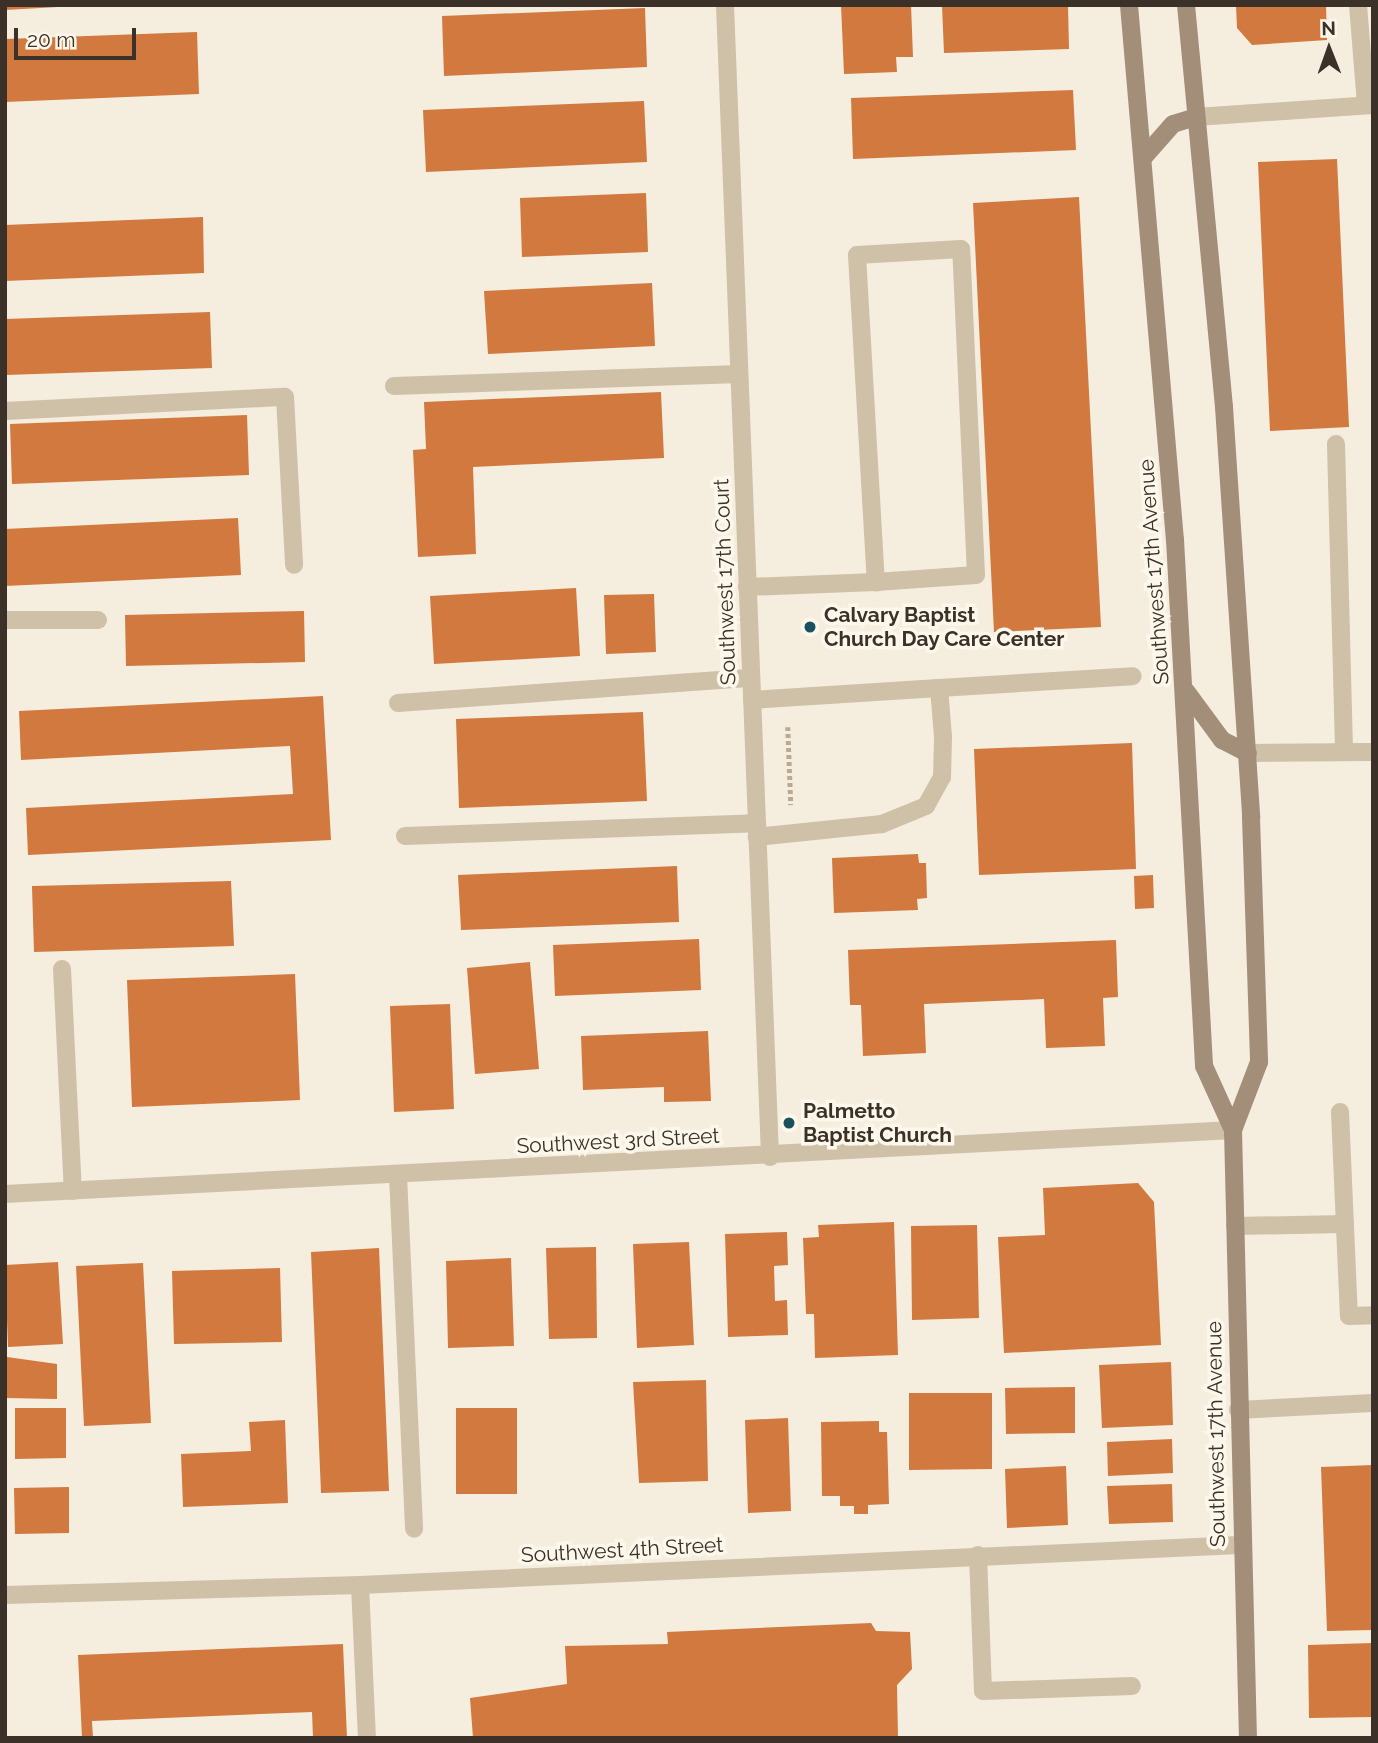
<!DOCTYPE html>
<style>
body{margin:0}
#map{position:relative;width:1378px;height:1743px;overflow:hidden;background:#f5edde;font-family:Raleway,sans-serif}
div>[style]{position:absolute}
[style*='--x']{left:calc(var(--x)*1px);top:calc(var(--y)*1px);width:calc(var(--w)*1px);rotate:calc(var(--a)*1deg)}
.building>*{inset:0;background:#d1793f}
.path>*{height:4.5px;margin-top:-2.25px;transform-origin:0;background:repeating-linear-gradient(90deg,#bbaa92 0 3.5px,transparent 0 7px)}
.service>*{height:18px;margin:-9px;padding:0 9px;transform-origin:9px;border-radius:9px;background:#cfc0a8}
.minor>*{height:18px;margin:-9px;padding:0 9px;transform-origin:9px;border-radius:9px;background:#cfc0a8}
.secondary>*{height:18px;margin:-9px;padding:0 9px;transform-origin:9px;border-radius:9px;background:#a38e79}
.dots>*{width:19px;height:19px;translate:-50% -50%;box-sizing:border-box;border:4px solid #fcf7eb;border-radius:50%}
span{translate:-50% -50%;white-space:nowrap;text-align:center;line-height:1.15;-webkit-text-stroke:7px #fcf7eb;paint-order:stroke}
.street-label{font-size:21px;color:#3b3129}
.poi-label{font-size:21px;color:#3b3129;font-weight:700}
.left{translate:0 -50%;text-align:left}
.frame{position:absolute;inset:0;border:7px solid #3b3129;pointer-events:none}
.north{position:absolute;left:1294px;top:14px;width:70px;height:70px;-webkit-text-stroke:5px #fcf7eb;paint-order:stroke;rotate:359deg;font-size:19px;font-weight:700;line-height:28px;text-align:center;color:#3b3129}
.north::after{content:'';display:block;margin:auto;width:24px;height:32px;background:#3b3129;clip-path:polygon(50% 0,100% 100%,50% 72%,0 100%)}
.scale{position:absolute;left:14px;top:28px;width:122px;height:32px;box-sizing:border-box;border:4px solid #3b3129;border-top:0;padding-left:9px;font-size:21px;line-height:24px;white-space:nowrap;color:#3b3129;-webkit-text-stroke:5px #fcf7eb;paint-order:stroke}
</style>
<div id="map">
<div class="building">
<div style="clip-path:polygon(5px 5px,58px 5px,58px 7px,5px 10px)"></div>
<div style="clip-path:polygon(841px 5px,911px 5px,913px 57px,896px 57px,897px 72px,844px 74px)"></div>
<div style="clip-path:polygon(942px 5px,1068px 5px,1069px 49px,944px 53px)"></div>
<div style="clip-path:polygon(1236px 5px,1326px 5px,1327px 40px,1252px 45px,1237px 28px)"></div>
<div style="clip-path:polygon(645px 8px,647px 67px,444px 76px,442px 16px)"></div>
<div style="clip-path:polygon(197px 32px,199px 94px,5px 102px,5px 39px)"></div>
<div style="clip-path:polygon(1073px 90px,1076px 150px,853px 159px,851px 98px)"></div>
<div style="clip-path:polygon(644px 101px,647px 162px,426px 172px,423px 110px)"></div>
<div style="clip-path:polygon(1337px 159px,1349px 427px,1270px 431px,1258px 162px)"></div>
<div style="clip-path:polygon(646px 193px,648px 252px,522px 257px,520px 198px)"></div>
<div style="clip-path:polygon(1079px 197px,1101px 627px,994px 632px,973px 203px)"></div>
<div style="clip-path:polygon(203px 217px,204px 273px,5px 281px,5px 225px)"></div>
<div style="clip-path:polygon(652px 283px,655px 346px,488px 354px,484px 291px)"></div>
<div style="clip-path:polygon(210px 312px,212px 368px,6px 375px,5px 319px)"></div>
<div style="clip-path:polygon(661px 392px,664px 458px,473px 467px,476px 554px,418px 557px,413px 450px,426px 449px,424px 402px)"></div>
<div style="clip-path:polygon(247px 415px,249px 475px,12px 484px,10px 424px)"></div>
<div style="clip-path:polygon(238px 518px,241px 575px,5px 586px,5px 529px)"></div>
<div style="clip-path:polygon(576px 588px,580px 656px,434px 664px,430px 596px)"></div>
<div style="clip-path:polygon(654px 594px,656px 652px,606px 654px,604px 595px)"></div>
<div style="clip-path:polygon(304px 611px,305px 662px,126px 666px,125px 615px)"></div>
<div style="clip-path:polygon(323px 696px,331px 840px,28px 855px,26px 808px,293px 794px,290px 746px,21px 760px,19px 711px)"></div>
<div style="clip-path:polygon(643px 712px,647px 801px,459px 808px,456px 719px)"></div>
<div style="clip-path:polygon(1132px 743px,1136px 869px,979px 875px,974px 749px)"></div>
<div style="clip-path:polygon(918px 854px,919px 863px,926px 863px,927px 898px,917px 899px,918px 910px,834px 913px,832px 858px)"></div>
<div style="clip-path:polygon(677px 866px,679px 922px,461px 930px,458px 875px)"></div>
<div style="clip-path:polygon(1153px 875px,1154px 908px,1135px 909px,1134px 876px)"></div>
<div style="clip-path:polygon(231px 881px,234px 946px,34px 952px,32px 886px)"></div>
<div style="clip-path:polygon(699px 939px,701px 990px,555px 996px,553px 945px)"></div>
<div style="clip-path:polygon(1116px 940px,1118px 997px,1103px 998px,1105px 1046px,1046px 1048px,1044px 999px,924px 1004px,926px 1053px,863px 1056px,861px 1005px,850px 1005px,848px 950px)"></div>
<div style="clip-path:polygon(530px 962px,539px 1069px,475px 1074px,467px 968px)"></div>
<div style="clip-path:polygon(295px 974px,300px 1100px,132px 1107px,127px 980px)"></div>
<div style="clip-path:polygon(450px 1004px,454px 1109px,394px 1112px,390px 1006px)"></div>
<div style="clip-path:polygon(708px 1031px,711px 1101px,664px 1102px,664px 1087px,583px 1090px,581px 1036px)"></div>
<div style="clip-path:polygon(1138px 1183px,1154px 1202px,1161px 1345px,1004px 1353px,998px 1237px,1045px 1235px,1043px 1188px)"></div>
<div style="clip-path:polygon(894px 1222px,898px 1355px,815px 1358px,814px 1314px,806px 1314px,803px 1238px,819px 1237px,818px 1225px)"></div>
<div style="clip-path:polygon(977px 1225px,979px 1318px,912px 1320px,911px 1226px)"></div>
<div style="clip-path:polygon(787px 1232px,788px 1265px,774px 1266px,775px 1301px,787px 1300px,788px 1335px,728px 1337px,725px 1234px)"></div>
<div style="clip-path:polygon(689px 1242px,694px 1345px,637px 1348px,633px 1244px)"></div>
<div style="clip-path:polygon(596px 1247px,597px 1338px,549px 1339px,546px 1248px)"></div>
<div style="clip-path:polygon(379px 1248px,389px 1491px,321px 1493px,311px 1252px)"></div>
<div style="clip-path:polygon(511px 1258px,514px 1346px,448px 1348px,446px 1261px)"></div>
<div style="clip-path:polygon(58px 1262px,63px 1344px,8px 1347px,5px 1265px)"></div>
<div style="clip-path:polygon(143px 1263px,151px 1423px,84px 1426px,76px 1266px)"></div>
<div style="clip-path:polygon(280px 1268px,282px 1342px,174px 1344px,172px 1271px)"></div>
<div style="clip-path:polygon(7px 1357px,57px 1364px,57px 1399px,6px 1398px)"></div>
<div style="clip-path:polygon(1171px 1362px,1173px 1425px,1102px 1428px,1099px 1365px)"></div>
<div style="clip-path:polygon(706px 1380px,708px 1481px,639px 1483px,633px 1382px)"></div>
<div style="clip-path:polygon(1075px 1387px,1075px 1433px,1006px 1434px,1005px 1388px)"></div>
<div style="clip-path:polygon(909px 1393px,992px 1393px,992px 1469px,909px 1470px)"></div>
<div style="clip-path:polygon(15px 1408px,66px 1408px,66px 1458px,15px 1459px)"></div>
<div style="clip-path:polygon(456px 1408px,517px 1408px,517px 1494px,456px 1494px)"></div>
<div style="clip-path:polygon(788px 1418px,791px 1511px,748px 1513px,745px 1420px)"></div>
<div style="clip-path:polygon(285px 1420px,288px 1503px,183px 1507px,181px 1454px,251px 1451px,249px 1422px)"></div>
<div style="clip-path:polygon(879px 1421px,879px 1432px,887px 1432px,889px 1504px,868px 1505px,868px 1514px,854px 1514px,854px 1506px,840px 1506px,840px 1496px,822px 1496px,821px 1422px)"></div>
<div style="clip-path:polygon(1172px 1439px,1173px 1473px,1108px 1476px,1107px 1442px)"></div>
<div style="clip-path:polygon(1373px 1465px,1373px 1630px,1327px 1631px,1321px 1467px)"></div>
<div style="clip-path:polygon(1066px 1466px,1068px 1525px,1007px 1528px,1005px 1469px)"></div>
<div style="clip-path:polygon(1172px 1484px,1173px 1522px,1109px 1524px,1107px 1486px)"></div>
<div style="clip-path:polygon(69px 1487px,69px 1533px,15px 1534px,14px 1488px)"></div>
<div style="clip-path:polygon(871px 1623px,876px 1631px,910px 1632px,912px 1669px,897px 1685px,898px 1738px,473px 1738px,470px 1698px,567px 1684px,565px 1646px,668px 1644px,667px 1632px)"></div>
<div style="clip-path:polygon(1373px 1643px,1373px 1717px,1309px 1718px,1308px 1645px)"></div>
<div style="clip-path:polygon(343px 1644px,347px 1738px,313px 1738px,312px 1712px,92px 1721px,93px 1738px,82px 1738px,78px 1655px)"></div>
</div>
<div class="path">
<div style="--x:788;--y:727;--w:78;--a:87.8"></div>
</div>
<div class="service">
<div style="--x:1358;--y:5;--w:100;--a:85.4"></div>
<div style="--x:394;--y:386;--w:345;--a:-2"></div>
<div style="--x:5;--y:411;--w:280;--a:-2.9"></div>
<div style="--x:285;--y:397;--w:168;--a:86.9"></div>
<div style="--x:1336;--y:444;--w:308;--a:88.5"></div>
<div style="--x:747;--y:587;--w:129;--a:-2.2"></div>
<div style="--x:876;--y:582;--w:100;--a:-4"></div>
<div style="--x:976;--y:575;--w:326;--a:-92.6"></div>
<div style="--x:961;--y:249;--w:104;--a:176.7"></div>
<div style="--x:857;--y:255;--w:328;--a:86.7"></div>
<div style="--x:5;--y:620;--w:93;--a:0"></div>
<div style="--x:939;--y:688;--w:194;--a:-3.5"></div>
<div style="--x:752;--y:700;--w:187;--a:-3.7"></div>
<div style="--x:939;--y:688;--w:49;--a:85.3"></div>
<div style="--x:943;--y:737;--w:40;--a:91.4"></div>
<div style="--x:942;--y:777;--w:33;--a:119"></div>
<div style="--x:926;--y:806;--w:48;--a:157.8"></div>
<div style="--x:882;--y:824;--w:126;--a:174.1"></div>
<div style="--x:398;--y:703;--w:354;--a:-4.1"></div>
<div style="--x:405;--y:836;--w:351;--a:-2.1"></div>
<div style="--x:62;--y:969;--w:222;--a:87.2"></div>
<div style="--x:1340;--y:1112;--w:204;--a:87.5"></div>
<div style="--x:1349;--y:1316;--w:24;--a:-2"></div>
<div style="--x:398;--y:1175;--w:354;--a:87.4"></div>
<div style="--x:1235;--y:1226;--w:110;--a:-1"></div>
<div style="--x:978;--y:1555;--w:136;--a:87.9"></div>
<div style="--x:983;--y:1691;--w:149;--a:-1.9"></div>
<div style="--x:360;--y:1585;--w:153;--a:87.4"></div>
</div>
<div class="minor">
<div style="--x:725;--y:5;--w:1153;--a:87.76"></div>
<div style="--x:1196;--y:117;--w:177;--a:-3.9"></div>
<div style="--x:1248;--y:753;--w:125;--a:-0.5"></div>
<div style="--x:5;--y:1194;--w:1230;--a:-2.98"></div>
<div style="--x:1238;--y:1410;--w:135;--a:-3"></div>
<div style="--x:5;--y:1595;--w:355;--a:-1.6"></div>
<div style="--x:360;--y:1585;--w:881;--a:-2.6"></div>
</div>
<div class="secondary">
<div style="--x:1129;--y:5;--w:537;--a:85.09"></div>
<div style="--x:1175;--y:540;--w:527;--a:86.84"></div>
<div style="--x:1204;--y:1066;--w:70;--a:65.6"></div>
<div style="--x:1186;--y:5;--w:404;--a:84.6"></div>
<div style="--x:1224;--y:407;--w:412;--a:86.2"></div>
<div style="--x:1251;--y:818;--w:244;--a:88.1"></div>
<div style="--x:1259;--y:1062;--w:73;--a:110.9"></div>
<div style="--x:1233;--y:1130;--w:608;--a:88.59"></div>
<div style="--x:1143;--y:158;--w:45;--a:-48.6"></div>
<div style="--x:1173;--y:124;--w:24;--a:-17"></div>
<div style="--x:1186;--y:691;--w:61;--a:53.7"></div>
<div style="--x:1222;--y:740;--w:29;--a:27"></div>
</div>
<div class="dots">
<div style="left:810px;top:627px;background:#1a5161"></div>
<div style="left:789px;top:1123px;background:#1a5161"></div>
</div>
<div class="street-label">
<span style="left:1154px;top:572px;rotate:-94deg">Southwest 17th Avenue</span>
<span style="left:725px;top:582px;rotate:-92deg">Southwest 17th Court</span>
<span style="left:618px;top:1141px;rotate:-3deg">Southwest 3rd Street</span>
<span style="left:1216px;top:1434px;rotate:-91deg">Southwest 17th Avenue</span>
<span style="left:622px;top:1550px;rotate:-3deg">Southwest 4th Street</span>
</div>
<div class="poi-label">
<span class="left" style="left:824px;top:627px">Calvary Baptist<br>Church Day Care Center</span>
<span class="left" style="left:803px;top:1123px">Palmetto<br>Baptist Church</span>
</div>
<div class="frame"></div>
<div class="north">N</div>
<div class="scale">20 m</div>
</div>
